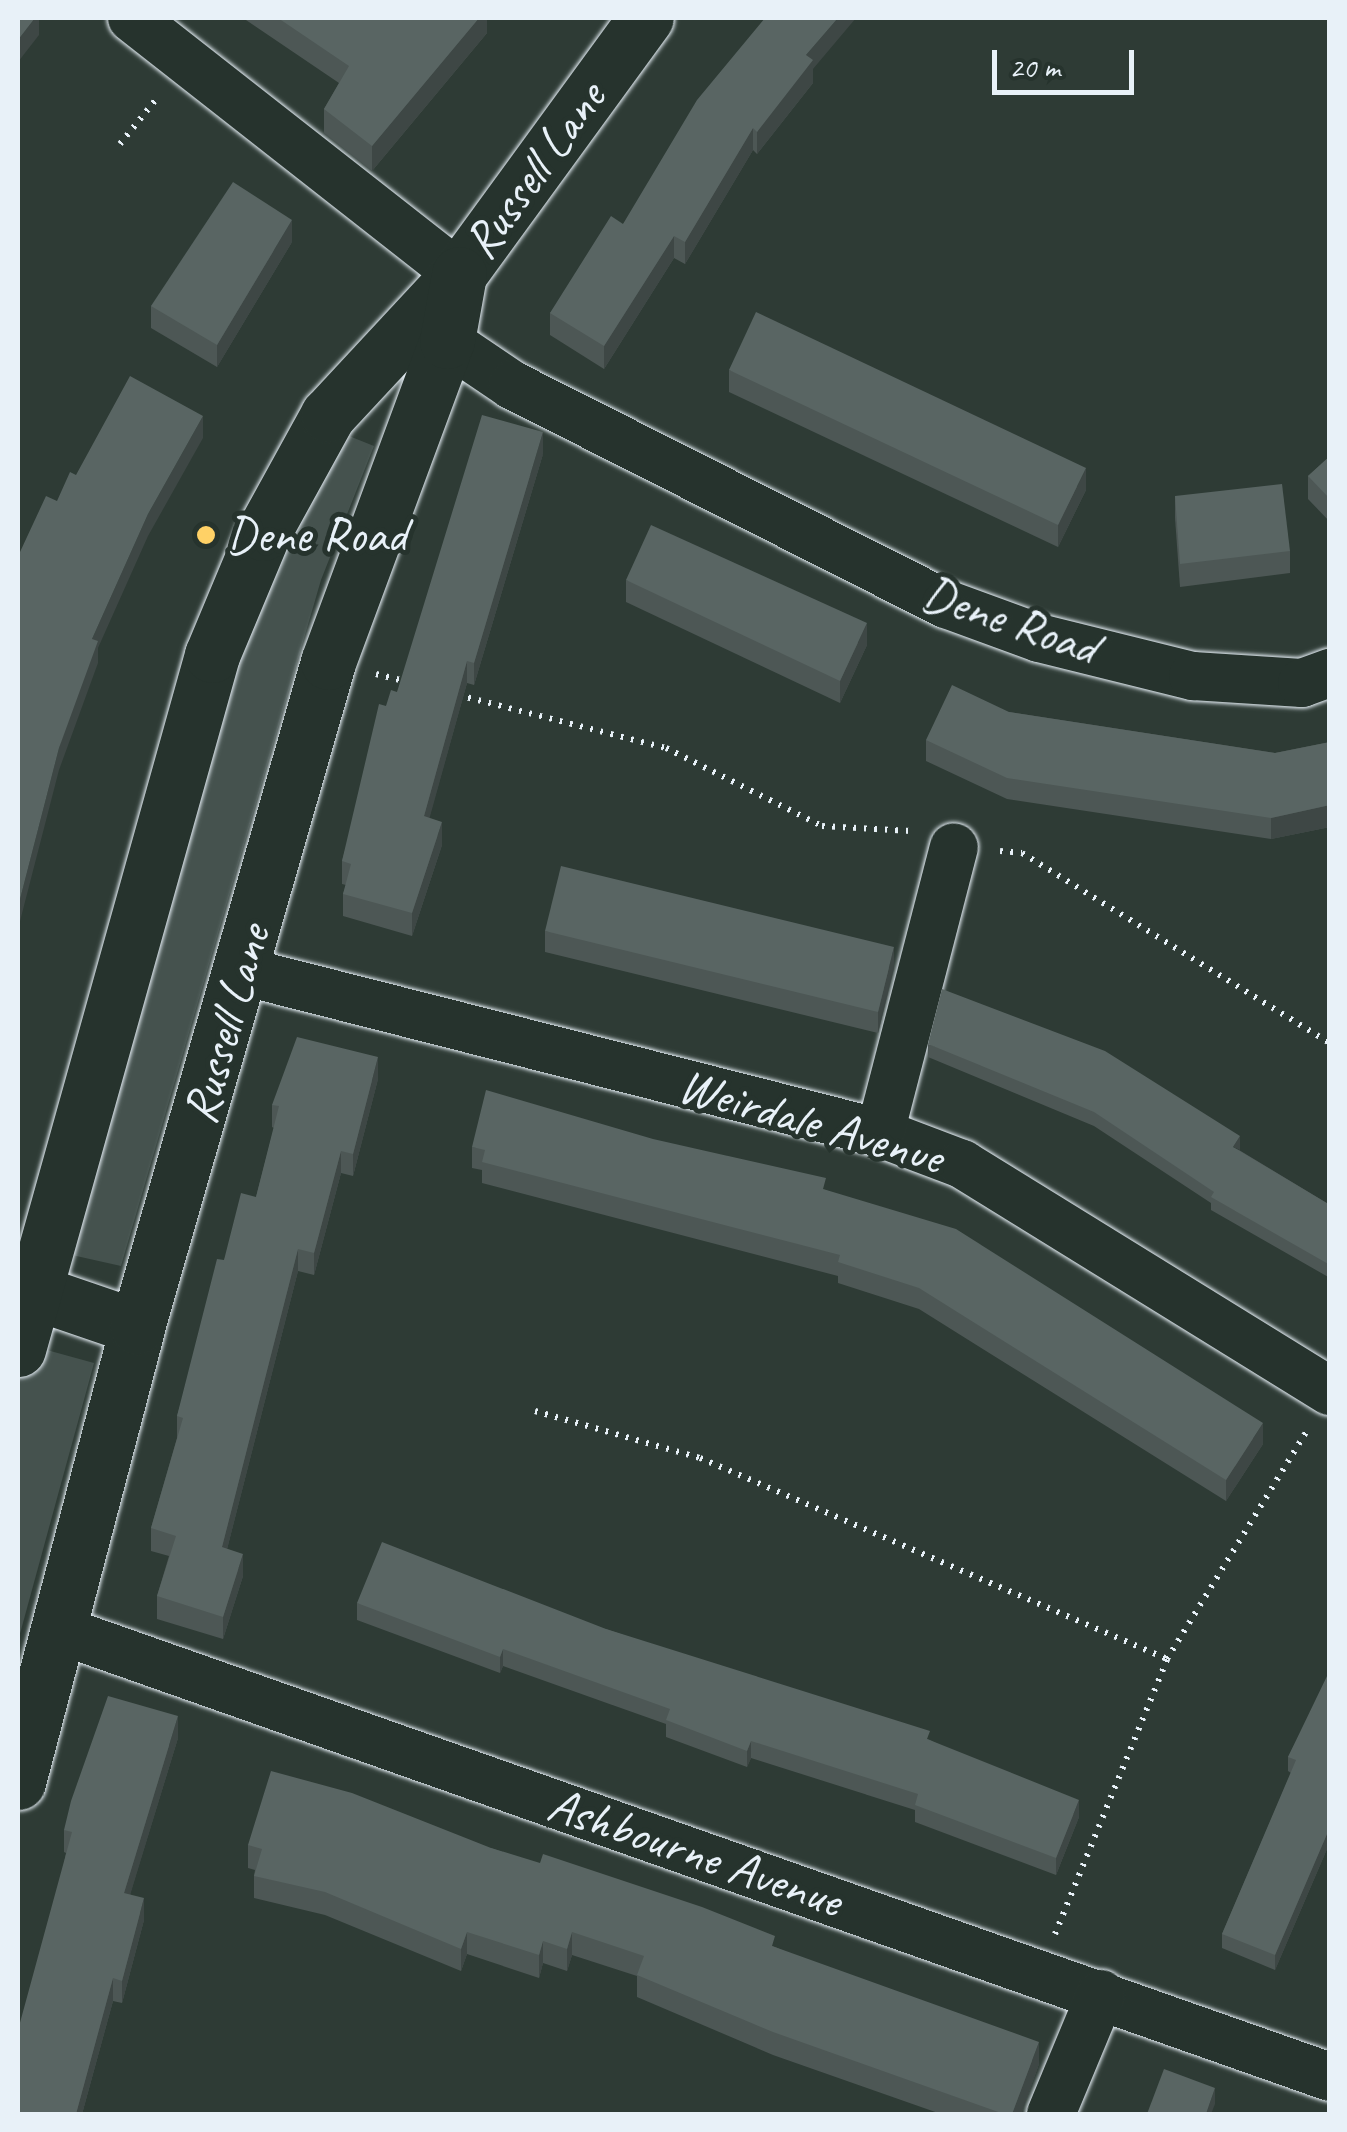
<!DOCTYPE html>
<style>
body{margin:0}
#map{position:relative;width:1347px;height:2132px;overflow:hidden;background:#2e3b35;font-family:Caveat,sans-serif}
div>[style]{position:absolute}
[style*='--x']{left:calc(var(--x)*1px);top:calc(var(--y)*1px);width:calc(var(--w)*1px);rotate:calc(var(--a)*1deg)}
.green>*{inset:0;background:#45524e}
.path>*{height:6px;margin-top:-3px;transform-origin:0;background:repeating-linear-gradient(90deg,#e8f1f8 0 2.5px,transparent 0 10.5px)}
.roads{filter:drop-shadow(0 0 2px #e8f1f8) drop-shadow(0 0 2px #e8f1f8)}
.minor>*{height:48px;margin:-24px;padding:0 24px;transform-origin:24px;border-radius:24px;background:#26332d}
.major>*{height:55px;margin:-27.5px;padding:0 27.5px;transform-origin:27.5px;border-radius:27.5px;background:#26332d}
.wall>*{inset:0;background:#4d5755}
.shaded-wall>*{inset:0;background:#3e4745}
.building>*{inset:0;background:#596563}
.dots>*{width:28px;height:28px;translate:-50% -50%;box-sizing:border-box;border:5px solid #26332d;border-radius:50%}
span{translate:-50% -50%;white-space:nowrap;text-align:center;line-height:1.15;-webkit-text-stroke:10px #26332d;paint-order:stroke}
.street-label{font-size:50px;color:#e8f1f8}
.poi-label{font-size:50px;color:#e8f1f8}
.left{translate:0 -50%;text-align:left}
.frame{position:absolute;inset:0;border:20px solid #e8f1f8;pointer-events:none}
.scale{position:absolute;left:992px;top:50px;width:142px;height:45px;box-sizing:border-box;border:5px solid #e8f1f8;border-top:0;padding-left:12px;font-size:30px;line-height:35px;white-space:nowrap;color:#e8f1f8;-webkit-text-stroke:8px #26332d;paint-order:stroke}
</style>
<div id="map">
<div class="green">
<div style="clip-path:polygon(339px 432px,374px 446px,321px 580px,121px 1266px,54px 1251px,217px 676px)"></div>
<div style="clip-path:polygon(25px 1344px,94px 1363px,18px 1641px,18px 1371px)"></div>
</div>
<div class="path">
<div style="--x:120;--y:144;--w:59;--a:-51.2"></div>
<div style="--x:376;--y:674;--w:33;--a:14"></div>
<div style="--x:458;--y:695;--w:215;--a:14.3"></div>
<div style="--x:666;--y:748;--w:174;--a:26.6"></div>
<div style="--x:822;--y:826;--w:89;--a:3.2"></div>
<div style="--x:1000;--y:851;--w:22;--a:5"></div>
<div style="--x:1022;--y:853;--w:362;--a:31.7"></div>
<div style="--x:535;--y:1411;--w:172;--a:15.9"></div>
<div style="--x:700;--y:1458;--w:508;--a:23.29"></div>
<div style="--x:1055;--y:1934;--w:297;--a:-67.8"></div>
<div style="--x:1167;--y:1659;--w:266;--a:-58.5"></div>
</div>
<div class="roads">
<div class="minor">
<div style="--x:132;--y:18;--w:415;--a:38.1"></div>
<div style="--x:447;--y:341;--w:78;--a:34.1"></div>
<div style="--x:512;--y:385;--w:486;--a:26.8"></div>
<div style="--x:946;--y:604;--w:99;--a:20.1"></div>
<div style="--x:1039;--y:638;--w:159;--a:13.9"></div>
<div style="--x:1193;--y:676;--w:109;--a:3.7"></div>
<div style="--x:1302;--y:683;--w:30;--a:-20"></div>
<div style="--x:242;--y:971;--w:658;--a:14.25"></div>
<div style="--x:880;--y:1133;--w:88;--a:20.7"></div>
<div style="--x:962;--y:1164;--w:432;--a:31.7"></div>
<div style="--x:880;--y:1133;--w:295;--a:-75.5"></div>
<div style="--x:60;--y:1630;--w:1346;--a:19.39"></div>
<div style="--x:1051;--y:2114;--w:130;--a:-67.4"></div>
</div>
<div class="major">
<div style="--x:35;--y:1292;--w:108;--a:18.9"></div>
<div style="--x:18;--y:1349;--w:721;--a:-74.38"></div>
<div style="--x:212;--y:655;--w:132;--a:-67.3"></div>
<div style="--x:263;--y:533;--w:135;--a:-61.2"></div>
<div style="--x:328;--y:415;--w:192;--a:-47.1"></div>
<div style="--x:459;--y:274;--w:317;--a:-53.9"></div>
<div style="--x:18;--y:1782;--w:470;--a:-75.3"></div>
<div style="--x:137;--y:1327;--w:692;--a:-73.97"></div>
<div style="--x:328;--y:662;--w:342;--a:-69.7"></div>
<div style="--x:447;--y:341;--w:68;--a:-79.8"></div>
</div>
</div>
<div class="wall">
<div style="clip-path:polygon(243px 18px,487px 18px,487px 33px,372px 171px,324px 133px,324px 109px,339px 83px)"></div>
<div style="clip-path:polygon(813px 69px,813px 83px,757px 154px,753px 150px,685px 264px,674px 258px,604px 369px,550px 335px,550px 313px,623px 224px)"></div>
<div style="clip-path:polygon(292px 242px,217px 367px,151px 328px,151px 306px)"></div>
<div style="clip-path:polygon(729px 370px,1086px 490px,1058px 547px,729px 392px)"></div>
<div style="clip-path:polygon(543px 454px,474px 685px,467px 683px,429px 818px,442px 845px,412px 936px,343px 916px,343px 894px,346px 885px,342px 884px,342px 861px,386px 706px,397px 692px)"></div>
<div style="clip-path:polygon(1330px 456px,1330px 522px,1308px 499px,1308px 476px)"></div>
<div style="clip-path:polygon(1175px 496px,1290px 551px,1290px 573px,1180px 587px,1175px 518px)"></div>
<div style="clip-path:polygon(626px 580px,867px 645px,840px 703px,626px 602px)"></div>
<div style="clip-path:polygon(1009px 712px,1275px 753px,1330px 742px,1330px 827px,1271px 839px,1007px 799px,926px 761px,926px 740px)"></div>
<div style="clip-path:polygon(545px 931px,894px 968px,878px 1033px,545px 952px)"></div>
<div style="clip-path:polygon(928px 1044px,1239px 1150px,1330px 1205px,1330px 1278px,1211px 1210px,1211px 1203px,1094px 1126px,928px 1057px)"></div>
<div style="clip-path:polygon(378px 1079px,353px 1176px,341px 1173px,314px 1275px,298px 1271px,227px 1549px,243px 1576px,223px 1639px,157px 1619px,157px 1596px,169px 1556px,151px 1551px,151px 1528px,177px 1438px,177px 1416px,224px 1260px,256px 1197px,274px 1128px,272px 1127px,272px 1105px)"></div>
<div style="clip-path:polygon(472px 1147px,826px 1190px,1263px 1444px,1226px 1501px,919px 1309px,838px 1283px,838px 1276px,482px 1183px,482px 1170px,472px 1168px)"></div>
<div style="clip-path:polygon(357px 1603px,606px 1629px,930px 1740px,1079px 1817px,1056px 1875px,915px 1822px,915px 1810px,751px 1758px,747px 1767px,666px 1737px,666px 1724px,503px 1666px,500px 1673px,357px 1620px)"></div>
<div style="clip-path:polygon(1330px 1675px,1330px 1842px,1275px 1970px,1222px 1948px,1222px 1934px,1291px 1773px,1288px 1771px,1288px 1757px)"></div>
<div style="clip-path:polygon(178px 1738px,130px 1894px,144px 1920px,122px 2003px,113px 2001px,82px 2114px,18px 2114px,66px 1853px,64px 1852px,64px 1830px)"></div>
<div style="clip-path:polygon(248px 1845px,491px 1848px,775px 1947px,1039px 2064px,1021px 2114px,941px 2114px,773px 2055px,637px 1997px,637px 1976px,572px 1955px,567px 1971px,543px 1963px,539px 1978px,467px 1954px,461px 1971px,325px 1915px,254px 1898px,254px 1876px,255px 1870px,248px 1868px)"></div>
</div>
<div class="shaded-wall">
<div style="clip-path:polygon(35px 18px,39px 18px,39px 35px,18px 62px,18px 40px)"></div>
<div style="clip-path:polygon(479px 18px,487px 18px,487px 33px,372px 171px,372px 146px)"></div>
<div style="clip-path:polygon(838px 18px,856px 18px,813px 69px,813px 83px,757px 154px,757px 132px,806px 55px)"></div>
<div style="clip-path:polygon(753px 128px,753px 150px,685px 264px,685px 242px)"></div>
<div style="clip-path:polygon(292px 220px,292px 242px,217px 367px,217px 345px)"></div>
<div style="clip-path:polygon(674px 236px,674px 258px,604px 369px,604px 346px)"></div>
<div style="clip-path:polygon(203px 416px,203px 438px,148px 536px,98px 648px,98px 663px,59px 770px,18px 929px,18px 907px,59px 748px,92px 639px,148px 514px)"></div>
<div style="clip-path:polygon(543px 432px,543px 454px,474px 685px,474px 663px)"></div>
<div style="clip-path:polygon(1086px 468px,1086px 490px,1058px 547px,1058px 525px)"></div>
<div style="clip-path:polygon(867px 623px,867px 645px,840px 703px,840px 681px)"></div>
<div style="clip-path:polygon(467px 661px,467px 683px,424px 838px,424px 816px)"></div>
<div style="clip-path:polygon(1330px 805px,1330px 827px,1271px 839px,1271px 818px)"></div>
<div style="clip-path:polygon(442px 822px,442px 845px,412px 936px,412px 913px)"></div>
<div style="clip-path:polygon(894px 947px,894px 968px,878px 1033px,878px 1012px)"></div>
<div style="clip-path:polygon(378px 1057px,378px 1079px,353px 1176px,353px 1154px)"></div>
<div style="clip-path:polygon(1240px 1136px,1240px 1150px,1233px 1147px)"></div>
<div style="clip-path:polygon(341px 1151px,341px 1173px,314px 1275px,314px 1253px)"></div>
<div style="clip-path:polygon(298px 1249px,298px 1271px,222px 1569px,222px 1547px)"></div>
<div style="clip-path:polygon(1263px 1423px,1263px 1444px,1226px 1501px,1226px 1480px)"></div>
<div style="clip-path:polygon(243px 1554px,243px 1576px,223px 1639px,223px 1617px)"></div>
<div style="clip-path:polygon(503px 1649px,503px 1666px,500px 1673px,500px 1657px)"></div>
<div style="clip-path:polygon(178px 1716px,178px 1738px,124px 1915px,124px 1893px)"></div>
<div style="clip-path:polygon(751px 1741px,751px 1758px,747px 1767px,747px 1751px)"></div>
<div style="clip-path:polygon(1079px 1800px,1079px 1817px,1056px 1875px,1056px 1858px)"></div>
<div style="clip-path:polygon(1330px 1827px,1330px 1842px,1275px 1970px,1275px 1955px)"></div>
<div style="clip-path:polygon(144px 1898px,144px 1920px,122px 2003px,122px 1981px)"></div>
<div style="clip-path:polygon(467px 1932px,467px 1954px,461px 1971px,461px 1949px)"></div>
<div style="clip-path:polygon(572px 1932px,572px 1955px,567px 1971px,567px 1949px)"></div>
<div style="clip-path:polygon(543px 1941px,543px 1963px,539px 1978px,539px 1955px)"></div>
<div style="clip-path:polygon(113px 1978px,113px 2001px,82px 2114px,76px 2114px)"></div>
<div style="clip-path:polygon(1039px 2042px,1039px 2064px,1021px 2114px,1012px 2114px)"></div>
<div style="clip-path:polygon(1215px 2088px,1215px 2104px,1211px 2114px,1206px 2114px)"></div>
</div>
<div class="building">
<div style="clip-path:polygon(18px 18px,35px 18px,18px 40px)"></div>
<div style="clip-path:polygon(278px 18px,479px 18px,372px 146px,324px 109px,349px 66px)"></div>
<div style="clip-path:polygon(765px 18px,838px 18px,806px 55px,813px 60px,757px 132px,753px 128px,685px 242px,674px 236px,604px 346px,550px 313px,611px 216px,623px 224px,697px 100px)"></div>
<div style="clip-path:polygon(233px 182px,292px 220px,217px 345px,151px 306px)"></div>
<div style="clip-path:polygon(756px 312px,1086px 468px,1058px 525px,729px 370px)"></div>
<div style="clip-path:polygon(130px 376px,203px 416px,148px 514px,92px 639px,98px 641px,59px 748px,18px 907px,18px 550px,20px 552px,46px 496px,57px 501px,70px 472px,76px 475px)"></div>
<div style="clip-path:polygon(482px 415px,543px 432px,474px 663px,467px 661px,424px 816px,442px 822px,412px 913px,343px 894px,351px 864px,342px 861px,379px 704px,386px 706px,391px 690px,397px 692px)"></div>
<div style="clip-path:polygon(1330px 456px,1330px 499px,1308px 476px)"></div>
<div style="clip-path:polygon(1282px 484px,1290px 551px,1180px 564px,1175px 496px)"></div>
<div style="clip-path:polygon(651px 525px,867px 623px,840px 681px,626px 580px)"></div>
<div style="clip-path:polygon(952px 685px,1009px 712px,1275px 753px,1330px 742px,1330px 805px,1271px 818px,1007px 778px,926px 740px)"></div>
<div style="clip-path:polygon(561px 866px,894px 947px,878px 1012px,545px 931px)"></div>
<div style="clip-path:polygon(942px 989px,1105px 1051px,1240px 1136px,1233px 1147px,1330px 1205px,1330px 1265px,1211px 1197px,1214px 1192px,1094px 1112px,928px 1044px)"></div>
<div style="clip-path:polygon(297px 1037px,378px 1057px,353px 1154px,341px 1151px,314px 1253px,298px 1249px,222px 1547px,243px 1554px,223px 1617px,157px 1596px,176px 1536px,151px 1528px,183px 1418px,177px 1416px,217px 1259px,224px 1260px,241px 1193px,256px 1197px,279px 1106px,272px 1105px)"></div>
<div style="clip-path:polygon(486px 1090px,653px 1139px,826px 1178px,823px 1189px,956px 1229px,1263px 1423px,1226px 1480px,919px 1288px,838px 1262px,840px 1255px,482px 1162px,485px 1150px,472px 1147px)"></div>
<div style="clip-path:polygon(382px 1542px,606px 1629px,930px 1731px,927px 1739px,1079px 1800px,1056px 1858px,915px 1805px,918px 1794px,751px 1741px,747px 1751px,666px 1720px,670px 1709px,503px 1649px,500px 1657px,357px 1603px)"></div>
<div style="clip-path:polygon(1328px 1674px,1330px 1675px,1330px 1827px,1275px 1955px,1222px 1934px,1296px 1760px,1288px 1757px)"></div>
<div style="clip-path:polygon(108px 1696px,178px 1716px,124px 1893px,144px 1898px,122px 1981px,113px 1978px,76px 2114px,18px 2114px,18px 2030px,72px 1832px,64px 1830px,71px 1801px)"></div>
<div style="clip-path:polygon(271px 1771px,352px 1793px,491px 1848px,540px 1863px,543px 1854px,702px 1907px,775px 1936px,772px 1946px,1039px 2042px,1012px 2114px,1004px 2114px,773px 2032px,637px 1975px,644px 1956px,572px 1932px,567px 1949px,543px 1941px,539px 1955px,467px 1932px,461px 1949px,325px 1892px,254px 1876px,262px 1849px,248px 1845px)"></div>
<div style="clip-path:polygon(1164px 2069px,1215px 2088px,1206px 2114px,1147px 2114px)"></div>
</div>
<div class="dots">
<div style="left:206px;top:535px;background:#ffd166"></div>
</div>
<div class="street-label">
<span style="left:534px;top:170px;rotate:-54deg">Russell Lane</span>
<span style="left:1010px;top:620px;rotate:19deg">Dene Road</span>
<span style="left:226px;top:1024px;rotate:-74deg">Russell Lane</span>
<span style="left:811px;top:1121px;rotate:16deg">Weirdale Avenue</span>
<span style="left:695px;top:1852px;rotate:19deg">Ashbourne Avenue</span>
</div>
<div class="poi-label">
<span class="left" style="left:226px;top:535px">Dene Road</span>
</div>
<div class="frame"></div>
<div class="scale">20 m</div>
</div>
